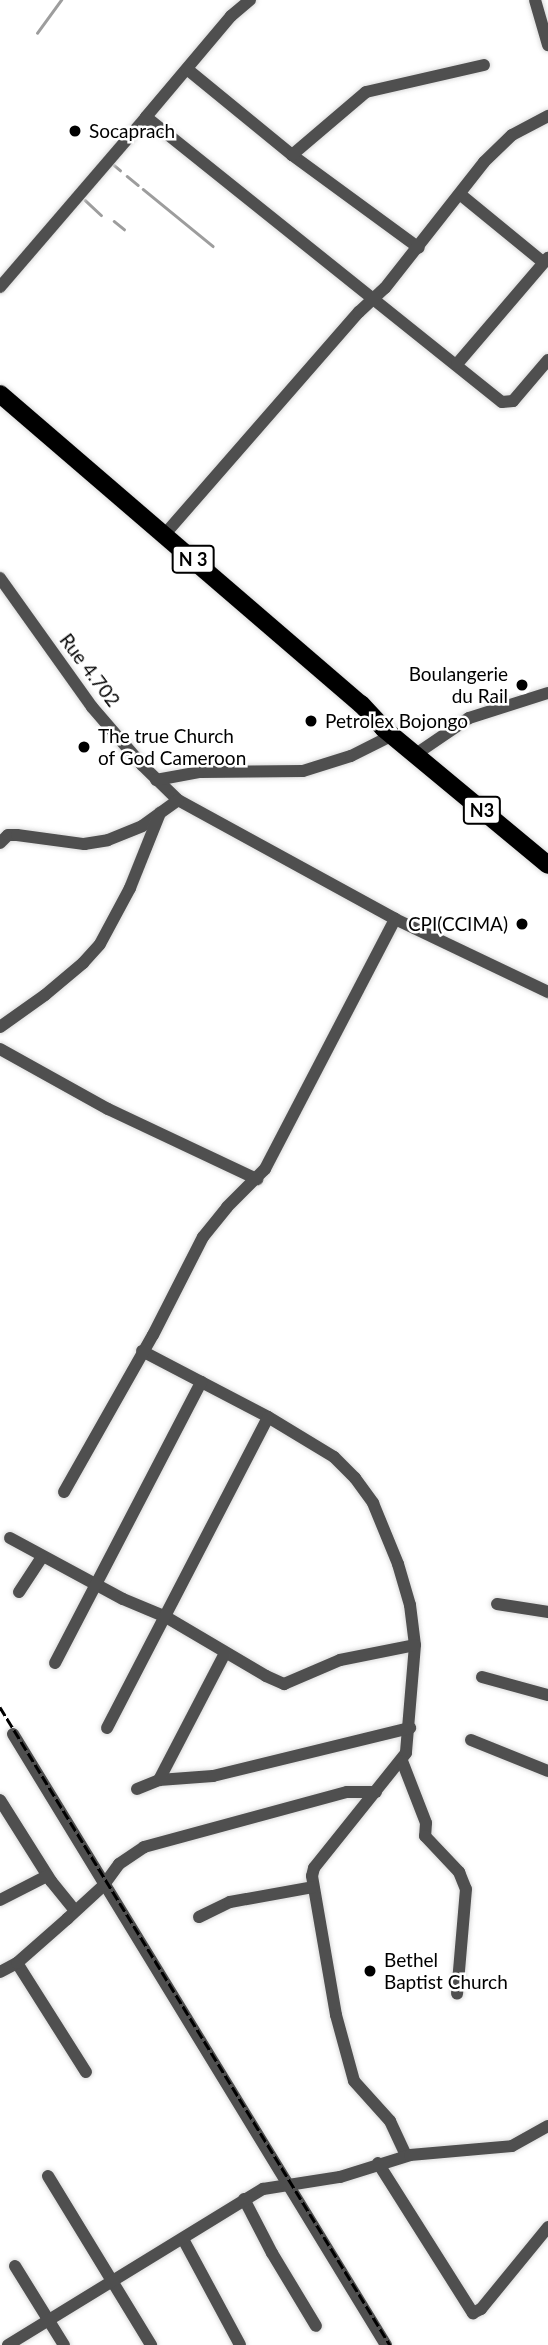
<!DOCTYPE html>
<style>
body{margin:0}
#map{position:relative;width:548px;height:2345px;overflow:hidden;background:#fff;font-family:Lato,sans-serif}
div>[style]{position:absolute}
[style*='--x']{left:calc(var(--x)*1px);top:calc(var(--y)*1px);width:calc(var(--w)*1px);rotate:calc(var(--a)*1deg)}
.stream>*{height:2.5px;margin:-1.25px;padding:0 1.25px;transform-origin:1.25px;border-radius:1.25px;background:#9d9d9d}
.roads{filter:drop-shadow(0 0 2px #dbdbdb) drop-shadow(0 0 2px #dbdbdb)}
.minor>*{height:12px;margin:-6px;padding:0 6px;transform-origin:6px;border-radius:6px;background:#4f4f4f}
.highway>*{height:18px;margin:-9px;padding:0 9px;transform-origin:9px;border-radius:9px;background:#000}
.rail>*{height:2.5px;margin-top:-1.25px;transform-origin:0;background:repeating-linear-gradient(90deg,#000 0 10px,transparent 0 13.5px)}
.dots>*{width:19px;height:19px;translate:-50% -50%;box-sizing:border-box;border:4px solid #fff;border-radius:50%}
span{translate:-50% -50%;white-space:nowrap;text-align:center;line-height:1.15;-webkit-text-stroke:5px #fff;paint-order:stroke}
.shield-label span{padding:2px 5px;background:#fff;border:2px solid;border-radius:5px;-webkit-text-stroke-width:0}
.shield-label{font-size:18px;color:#000;font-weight:700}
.poi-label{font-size:19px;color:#000}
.left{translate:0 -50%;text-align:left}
.right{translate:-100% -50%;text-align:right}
.street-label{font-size:19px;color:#000}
</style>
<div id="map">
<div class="stream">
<div style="--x:37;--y:33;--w:41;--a:-54"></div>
<div style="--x:114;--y:165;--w:8;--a:40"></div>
<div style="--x:127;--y:176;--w:14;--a:39"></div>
<div style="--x:143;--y:189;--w:90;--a:39.2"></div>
<div style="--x:85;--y:200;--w:22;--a:43"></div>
<div style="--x:114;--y:221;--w:13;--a:39"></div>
</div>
<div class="roads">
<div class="minor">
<div style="--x:250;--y:0;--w:25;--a:140"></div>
<div style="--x:231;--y:16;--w:132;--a:130.1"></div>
<div style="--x:146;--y:117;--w:456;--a:38.7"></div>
<div style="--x:502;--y:402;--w:11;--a:-5"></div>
<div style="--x:513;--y:401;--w:54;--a:-49.5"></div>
<div style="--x:535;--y:0;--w:47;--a:73.9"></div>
<div style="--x:187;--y:69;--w:136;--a:39.3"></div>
<div style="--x:292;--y:155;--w:157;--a:36.2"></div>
<div style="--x:292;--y:155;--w:97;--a:-40.4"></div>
<div style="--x:366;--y:92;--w:121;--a:-12.9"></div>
<div style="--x:461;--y:195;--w:106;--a:39.3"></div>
<div style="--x:0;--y:287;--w:224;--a:-49.3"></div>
<div style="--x:457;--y:364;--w:140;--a:-49.4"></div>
<div style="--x:165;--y:534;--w:295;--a:-48.9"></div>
<div style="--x:359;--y:312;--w:35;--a:-43"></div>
<div style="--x:385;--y:288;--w:160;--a:-51.8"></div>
<div style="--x:484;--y:162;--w:39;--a:-44"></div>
<div style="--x:512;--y:135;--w:41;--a:-27.8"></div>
<div style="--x:0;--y:578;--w:158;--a:54.5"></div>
<div style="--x:92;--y:707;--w:77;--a:49.2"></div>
<div style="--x:142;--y:765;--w:50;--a:44.2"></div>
<div style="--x:178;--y:800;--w:247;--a:28.7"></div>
<div style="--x:395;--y:919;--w:170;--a:25.5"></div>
<div style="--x:416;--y:754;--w:64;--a:-34.2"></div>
<div style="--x:469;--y:718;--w:83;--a:-17.6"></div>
<div style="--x:156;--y:780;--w:45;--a:-10.3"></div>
<div style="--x:200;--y:772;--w:103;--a:-0.6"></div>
<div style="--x:303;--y:771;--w:50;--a:-17.4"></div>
<div style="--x:351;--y:756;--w:47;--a:-26.6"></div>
<div style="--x:0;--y:843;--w:11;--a:-45"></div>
<div style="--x:8;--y:835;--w:9;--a:0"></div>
<div style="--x:17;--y:835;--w:68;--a:7.7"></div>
<div style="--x:84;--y:844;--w:24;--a:-9"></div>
<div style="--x:108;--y:840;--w:37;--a:-22"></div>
<div style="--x:142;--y:826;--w:44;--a:-35.8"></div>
<div style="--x:0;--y:1027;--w:55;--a:-35.4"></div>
<div style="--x:45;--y:995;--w:50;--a:-40.1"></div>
<div style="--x:83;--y:963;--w:25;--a:-48"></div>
<div style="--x:100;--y:944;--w:64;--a:-61.8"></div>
<div style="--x:130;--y:888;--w:81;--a:-68.2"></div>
<div style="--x:0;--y:1049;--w:124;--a:29.1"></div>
<div style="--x:108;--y:1109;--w:165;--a:25.2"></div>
<div style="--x:142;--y:1351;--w:142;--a:27.6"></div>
<div style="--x:268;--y:1417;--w:77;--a:31.2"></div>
<div style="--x:334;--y:1457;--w:30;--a:45"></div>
<div style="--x:355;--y:1478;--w:31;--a:54"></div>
<div style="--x:373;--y:1503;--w:66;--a:67.7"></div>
<div style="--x:398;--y:1564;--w:43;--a:73.7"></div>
<div style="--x:410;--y:1605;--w:40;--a:82.9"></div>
<div style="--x:415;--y:1645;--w:108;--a:94.8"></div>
<div style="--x:406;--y:1753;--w:147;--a:128.7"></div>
<div style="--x:314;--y:1868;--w:8;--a:104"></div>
<div style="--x:312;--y:1876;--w:141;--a:80.2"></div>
<div style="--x:336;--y:2015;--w:68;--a:74.7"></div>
<div style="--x:354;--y:2081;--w:54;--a:48"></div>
<div style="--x:390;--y:2121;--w:38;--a:65"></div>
<div style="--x:64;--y:1492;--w:180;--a:-60.5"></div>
<div style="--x:153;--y:1335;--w:110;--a:-63"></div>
<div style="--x:203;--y:1237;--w:38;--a:-51"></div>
<div style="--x:227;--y:1207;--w:54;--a:-45"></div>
<div style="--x:265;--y:1169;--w:282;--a:-62.5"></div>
<div style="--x:10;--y:1538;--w:128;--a:28.4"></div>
<div style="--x:123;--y:1599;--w:47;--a:22.7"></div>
<div style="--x:166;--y:1617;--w:116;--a:30.5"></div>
<div style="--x:266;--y:1676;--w:20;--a:24"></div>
<div style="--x:284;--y:1684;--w:61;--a:-23.2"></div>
<div style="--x:340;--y:1660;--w:76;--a:-11.3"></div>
<div style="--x:19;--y:1592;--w:42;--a:-56.7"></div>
<div style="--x:497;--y:1604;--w:52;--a:8.9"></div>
<div style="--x:55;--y:1663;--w:317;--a:-62.5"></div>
<div style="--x:482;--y:1677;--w:68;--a:15.3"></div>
<div style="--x:107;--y:1728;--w:350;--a:-62.6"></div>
<div style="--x:13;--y:1734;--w:716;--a:58.6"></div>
<div style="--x:471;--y:1740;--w:83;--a:21.9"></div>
<div style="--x:402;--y:1761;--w:66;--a:68.8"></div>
<div style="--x:426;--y:1823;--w:13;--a:94"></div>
<div style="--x:425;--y:1836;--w:50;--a:46.6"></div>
<div style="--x:459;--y:1872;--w:18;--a:68"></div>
<div style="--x:466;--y:1889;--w:105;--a:94.9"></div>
<div style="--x:159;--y:1780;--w:54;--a:-4.2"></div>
<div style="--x:213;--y:1776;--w:203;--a:-13.7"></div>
<div style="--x:137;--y:1789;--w:24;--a:-22"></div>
<div style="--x:159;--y:1780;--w:143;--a:-62.5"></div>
<div style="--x:0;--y:1800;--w:96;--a:57.8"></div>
<div style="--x:51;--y:1881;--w:38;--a:51"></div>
<div style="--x:0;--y:1900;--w:53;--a:-27.1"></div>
<div style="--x:199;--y:1917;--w:34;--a:-26"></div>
<div style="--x:230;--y:1902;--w:84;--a:-10.2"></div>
<div style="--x:17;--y:1963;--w:129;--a:57.7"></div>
<div style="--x:0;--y:1972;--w:19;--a:-28"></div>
<div style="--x:17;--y:1963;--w:67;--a:-41.3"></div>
<div style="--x:67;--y:1919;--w:49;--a:-42.5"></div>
<div style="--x:103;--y:1886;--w:27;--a:-54"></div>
<div style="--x:119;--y:1864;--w:30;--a:-34"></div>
<div style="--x:144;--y:1847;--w:210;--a:-15.2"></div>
<div style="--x:347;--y:1792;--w:29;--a:0"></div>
<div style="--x:378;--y:2163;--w:178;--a:57.7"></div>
<div style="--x:473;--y:2313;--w:9;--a:-27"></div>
<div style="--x:481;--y:2309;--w:106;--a:-50.7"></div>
<div style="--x:48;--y:2176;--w:198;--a:58.6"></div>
<div style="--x:244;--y:2199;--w:61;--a:62.6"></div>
<div style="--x:272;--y:2253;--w:85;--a:58.9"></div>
<div style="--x:183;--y:2239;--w:120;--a:61.7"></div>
<div style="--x:15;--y:2266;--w:93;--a:58.2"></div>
<div style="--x:8;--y:2345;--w:299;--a:-31.5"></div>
<div style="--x:263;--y:2189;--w:78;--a:-8.9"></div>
<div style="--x:340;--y:2177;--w:73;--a:-17.4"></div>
<div style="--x:410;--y:2155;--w:102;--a:-5"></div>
<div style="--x:512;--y:2146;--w:41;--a:-29.1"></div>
</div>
<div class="highway">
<div style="--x:0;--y:394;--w:476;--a:40.7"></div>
<div style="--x:361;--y:704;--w:33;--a:47"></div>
<div style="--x:383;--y:728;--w:214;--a:39.7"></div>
</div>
</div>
<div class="rail">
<div style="--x:0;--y:1707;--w:748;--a:58.56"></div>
</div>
<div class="dots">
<div style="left:75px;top:131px;background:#000"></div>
<div style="left:522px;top:685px;background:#000"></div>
<div style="left:311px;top:721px;background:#000"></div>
<div style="left:84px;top:747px;background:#000"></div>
<div style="left:522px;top:924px;background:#000"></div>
<div style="left:370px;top:1971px;background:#000"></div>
</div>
<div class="shield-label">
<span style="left:193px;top:559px">N 3</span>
<span style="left:482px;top:810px">N3</span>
</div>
<div class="poi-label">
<span class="left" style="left:89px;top:131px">Socaprach</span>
<span class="right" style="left:508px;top:685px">Boulangerie<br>du Rail</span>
<span class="left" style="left:325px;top:721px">Petrolex Bojongo</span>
<span class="left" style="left:98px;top:747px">The true Church<br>of God Cameroon</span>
<span class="right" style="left:508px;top:924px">CPI(CCIMA)</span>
<span class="left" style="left:384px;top:1971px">Bethel<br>Baptist Church</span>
</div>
<div class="street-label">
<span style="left:90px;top:670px;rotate:53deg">Rue 4.702</span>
</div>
</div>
